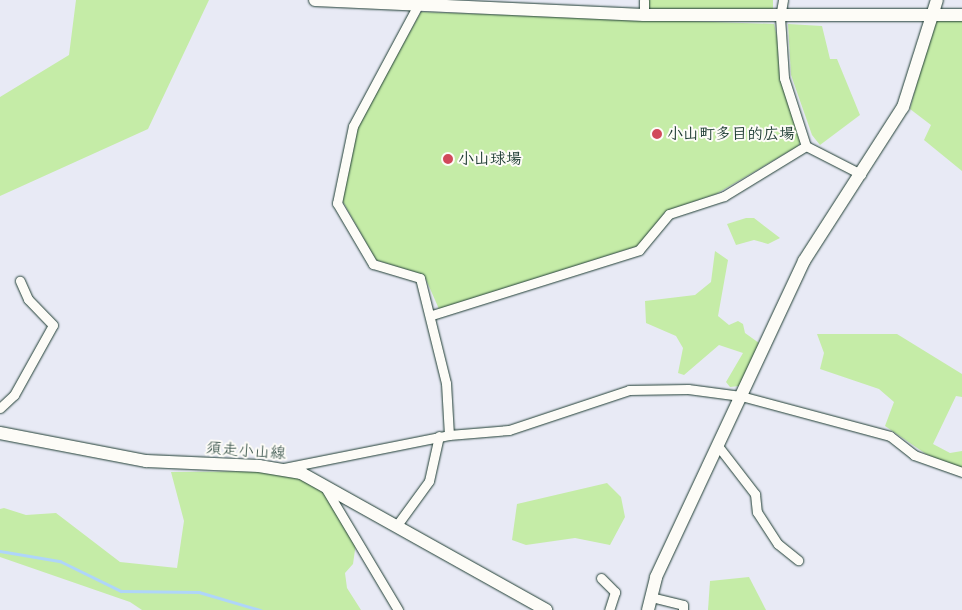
<!DOCTYPE html>
<meta charset="utf-8">
<style>
body{margin:0}
#map{position:relative;width:962px;height:610px;overflow:hidden;background:#e8eaf5;font-family:Itim,"Klee One",sans-serif}
div>[style]{position:absolute}
[style*='--x']{left:calc(var(--x)*1px);top:calc(var(--y)*1px);width:calc(var(--w)*1px);rotate:calc(var(--a)*1deg)}
.green>*{inset:0;background:#c5eca7}
.stream>*{height:2.5px;margin:-1.25px;padding:0 1.25px;transform-origin:1.25px;border-radius:1.25px;background:#afd5f9}
.roads{filter:drop-shadow(0 0 1px #1f3d34) drop-shadow(0 0 1px #1f3d34)}
.street>*{height:9px;margin:-4.5px;padding:0 4.5px;transform-origin:4.5px;border-radius:4.5px;background:#fdfcf7}
.secondary>*{height:12px;margin:-6px;padding:0 6px;transform-origin:6px;border-radius:6px;background:#fdfcf7}
.dots>*{width:14px;height:14px;translate:-50% -50%;box-sizing:border-box;border:2px solid #fdfcf7;border-radius:50%}
span{translate:-50% -50%;white-space:nowrap;text-align:center;line-height:1.15;-webkit-text-stroke:4px #fdfcf7;paint-order:stroke}
.poi-label{font-size:16px;color:#1f3d34;font-weight:700}
.left{translate:0 -50%;text-align:left}
.street-label{font-size:16px;color:#1f3d34}
</style>
<div id="map">
<div class="green">
<div style="clip-path:polygon(76px 0,209px 0,148px 129px,0 196px,0 97px,69px 55px)"></div>
<div style="clip-path:polygon(643px 0,773px 0,773px 15px,644px 12px)"></div>
<div style="clip-path:polygon(421px 12px,774px 24px,801px 140px,798px 146px,716px 194px,666px 211px,638px 246px,439px 309px,424px 275px,376px 260px,342px 200px,357px 127px)"></div>
<div style="clip-path:polygon(935px 15px,962px 19px,962px 171px,924px 140px,931px 125px,910px 109px)"></div>
<div style="clip-path:polygon(788px 24px,822px 26px,830px 59px,837px 59px,860px 115px,820px 145px,812px 135px,791px 75px)"></div>
<div style="clip-path:polygon(746px 218px,754px 218px,780px 238px,768px 244px,754px 240px,736px 245px,727px 224px)"></div>
<div style="clip-path:polygon(715px 251px,728px 260px,718px 316px,729px 325px,738px 321px,743px 324px,745px 333px,759px 343px,739px 386px,730px 387px,726px 382px,743px 353px,719px 345px,684px 375px,678px 373px,683px 348px,676px 336px,646px 323px,645px 301px,695px 295px,711px 282px)"></div>
<div style="clip-path:polygon(817px 334px,897px 334px,962px 374px,962px 397px,956px 396px,933px 444px,950px 453px,962px 451px,962px 469px,926px 454px,885px 426px,894px 402px,879px 389px,820px 369px,824px 353px)"></div>
<div style="clip-path:polygon(283px 471px,320px 488px,356px 543px,353px 564px,345px 573px,347px 588px,361px 610px,142px 610px,130px 602px,0 557px,0 509px,4px 508px,26px 515px,56px 513px,120px 562px,177px 568px,184px 521px,171px 472px)"></div>
<div style="clip-path:polygon(607px 483px,621px 497px,625px 517px,610px 545px,575px 538px,526px 545px,512px 540px,517px 504px)"></div>
<div style="clip-path:polygon(749px 577px,766px 610px,708px 610px,710px 581px)"></div>
</div>
<div class="stream">
<div style="--x:0;--y:551;--w:61;--a:9.5"></div>
<div style="--x:60;--y:561;--w:68;--a:26.2"></div>
<div style="--x:121;--y:591;--w:78;--a:0.7"></div>
<div style="--x:199;--y:592;--w:64;--a:16.4"></div>
</div>
<div class="roads">
<div class="street">
<div style="--x:783;--y:0;--w:17;--a:100"></div>
<div style="--x:780;--y:17;--w:61;--a:86.2"></div>
<div style="--x:784;--y:78;--w:71;--a:72.1"></div>
<div style="--x:806;--y:146;--w:62;--a:27"></div>
<div style="--x:418;--y:5;--w:137;--a:118.2"></div>
<div style="--x:353;--y:126;--w:79;--a:101.7"></div>
<div style="--x:337;--y:203;--w:71;--a:59.5"></div>
<div style="--x:373;--y:264;--w:49;--a:16.6"></div>
<div style="--x:420;--y:278;--w:108;--a:76.1"></div>
<div style="--x:446;--y:383;--w:52;--a:86.7"></div>
<div style="--x:644;--y:15;--w:15;--a:-90"></div>
<div style="--x:432;--y:315;--w:217;--a:-17.4"></div>
<div style="--x:639;--y:250;--w:47;--a:-50.2"></div>
<div style="--x:669;--y:214;--w:58;--a:-18.1"></div>
<div style="--x:724;--y:196;--w:96;--a:-31.4"></div>
<div style="--x:0;--y:408;--w:19;--a:-43"></div>
<div style="--x:14;--y:395;--w:80;--a:-60.9"></div>
<div style="--x:53;--y:325;--w:36;--a:-134"></div>
<div style="--x:28;--y:299;--w:20;--a:-114"></div>
<div style="--x:718;--y:446;--w:61;--a:52.4"></div>
<div style="--x:755;--y:494;--w:18;--a:84"></div>
<div style="--x:757;--y:512;--w:38;--a:57"></div>
<div style="--x:778;--y:544;--w:26;--a:39"></div>
<div style="--x:284;--y:468;--w:168;--a:-11.3"></div>
<div style="--x:449;--y:435;--w:60;--a:-4.8"></div>
<div style="--x:509;--y:430;--w:126;--a:-18.4"></div>
<div style="--x:629;--y:390;--w:59;--a:-1"></div>
<div style="--x:688;--y:389;--w:53;--a:7.5"></div>
<div style="--x:741;--y:396;--w:154;--a:15"></div>
<div style="--x:890;--y:436;--w:31;--a:38"></div>
<div style="--x:914;--y:455;--w:51;--a:19.5"></div>
<div style="--x:326;--y:489;--w:141;--a:59.2"></div>
<div style="--x:397;--y:525;--w:54;--a:-54"></div>
<div style="--x:429;--y:481;--w:46;--a:-77.5"></div>
<div style="--x:601;--y:578;--w:20;--a:45"></div>
<div style="--x:615;--y:592;--w:19;--a:108"></div>
<div style="--x:651;--y:597;--w:33;--a:14"></div>
<div style="--x:683;--y:605;--w:5;--a:90"></div>
</div>
<div class="secondary">
<div style="--x:315;--y:0;--w:329;--a:2.6"></div>
<div style="--x:644;--y:15;--w:318;--a:0"></div>
<div style="--x:0;--y:433;--w:149;--a:10.9"></div>
<div style="--x:146;--y:461;--w:113;--a:2.5"></div>
<div style="--x:259;--y:466;--w:43;--a:9.5"></div>
<div style="--x:301;--y:473;--w:281;--a:29.2"></div>
<div style="--x:648;--y:610;--w:34;--a:-76"></div>
<div style="--x:656;--y:577;--w:349;--a:-64.9"></div>
<div style="--x:804;--y:261;--w:183;--a:-57.3"></div>
<div style="--x:903;--y:107;--w:112;--a:-72.4"></div>
</div>
</div>
<div class="dots">
<div style="left:657px;top:134px;background:#d1495b"></div>
<div style="left:448px;top:159px;background:#d1495b"></div>
</div>
<div class="poi-label">
<span class="left" style="left:667px;top:134px">小山町多目的広場</span>
<span class="left" style="left:458px;top:159px">小山球場</span>
</div>
<div class="street-label">
<span style="left:246px;top:451px;rotate:4deg">須走小山線</span>
</div>
</div>
